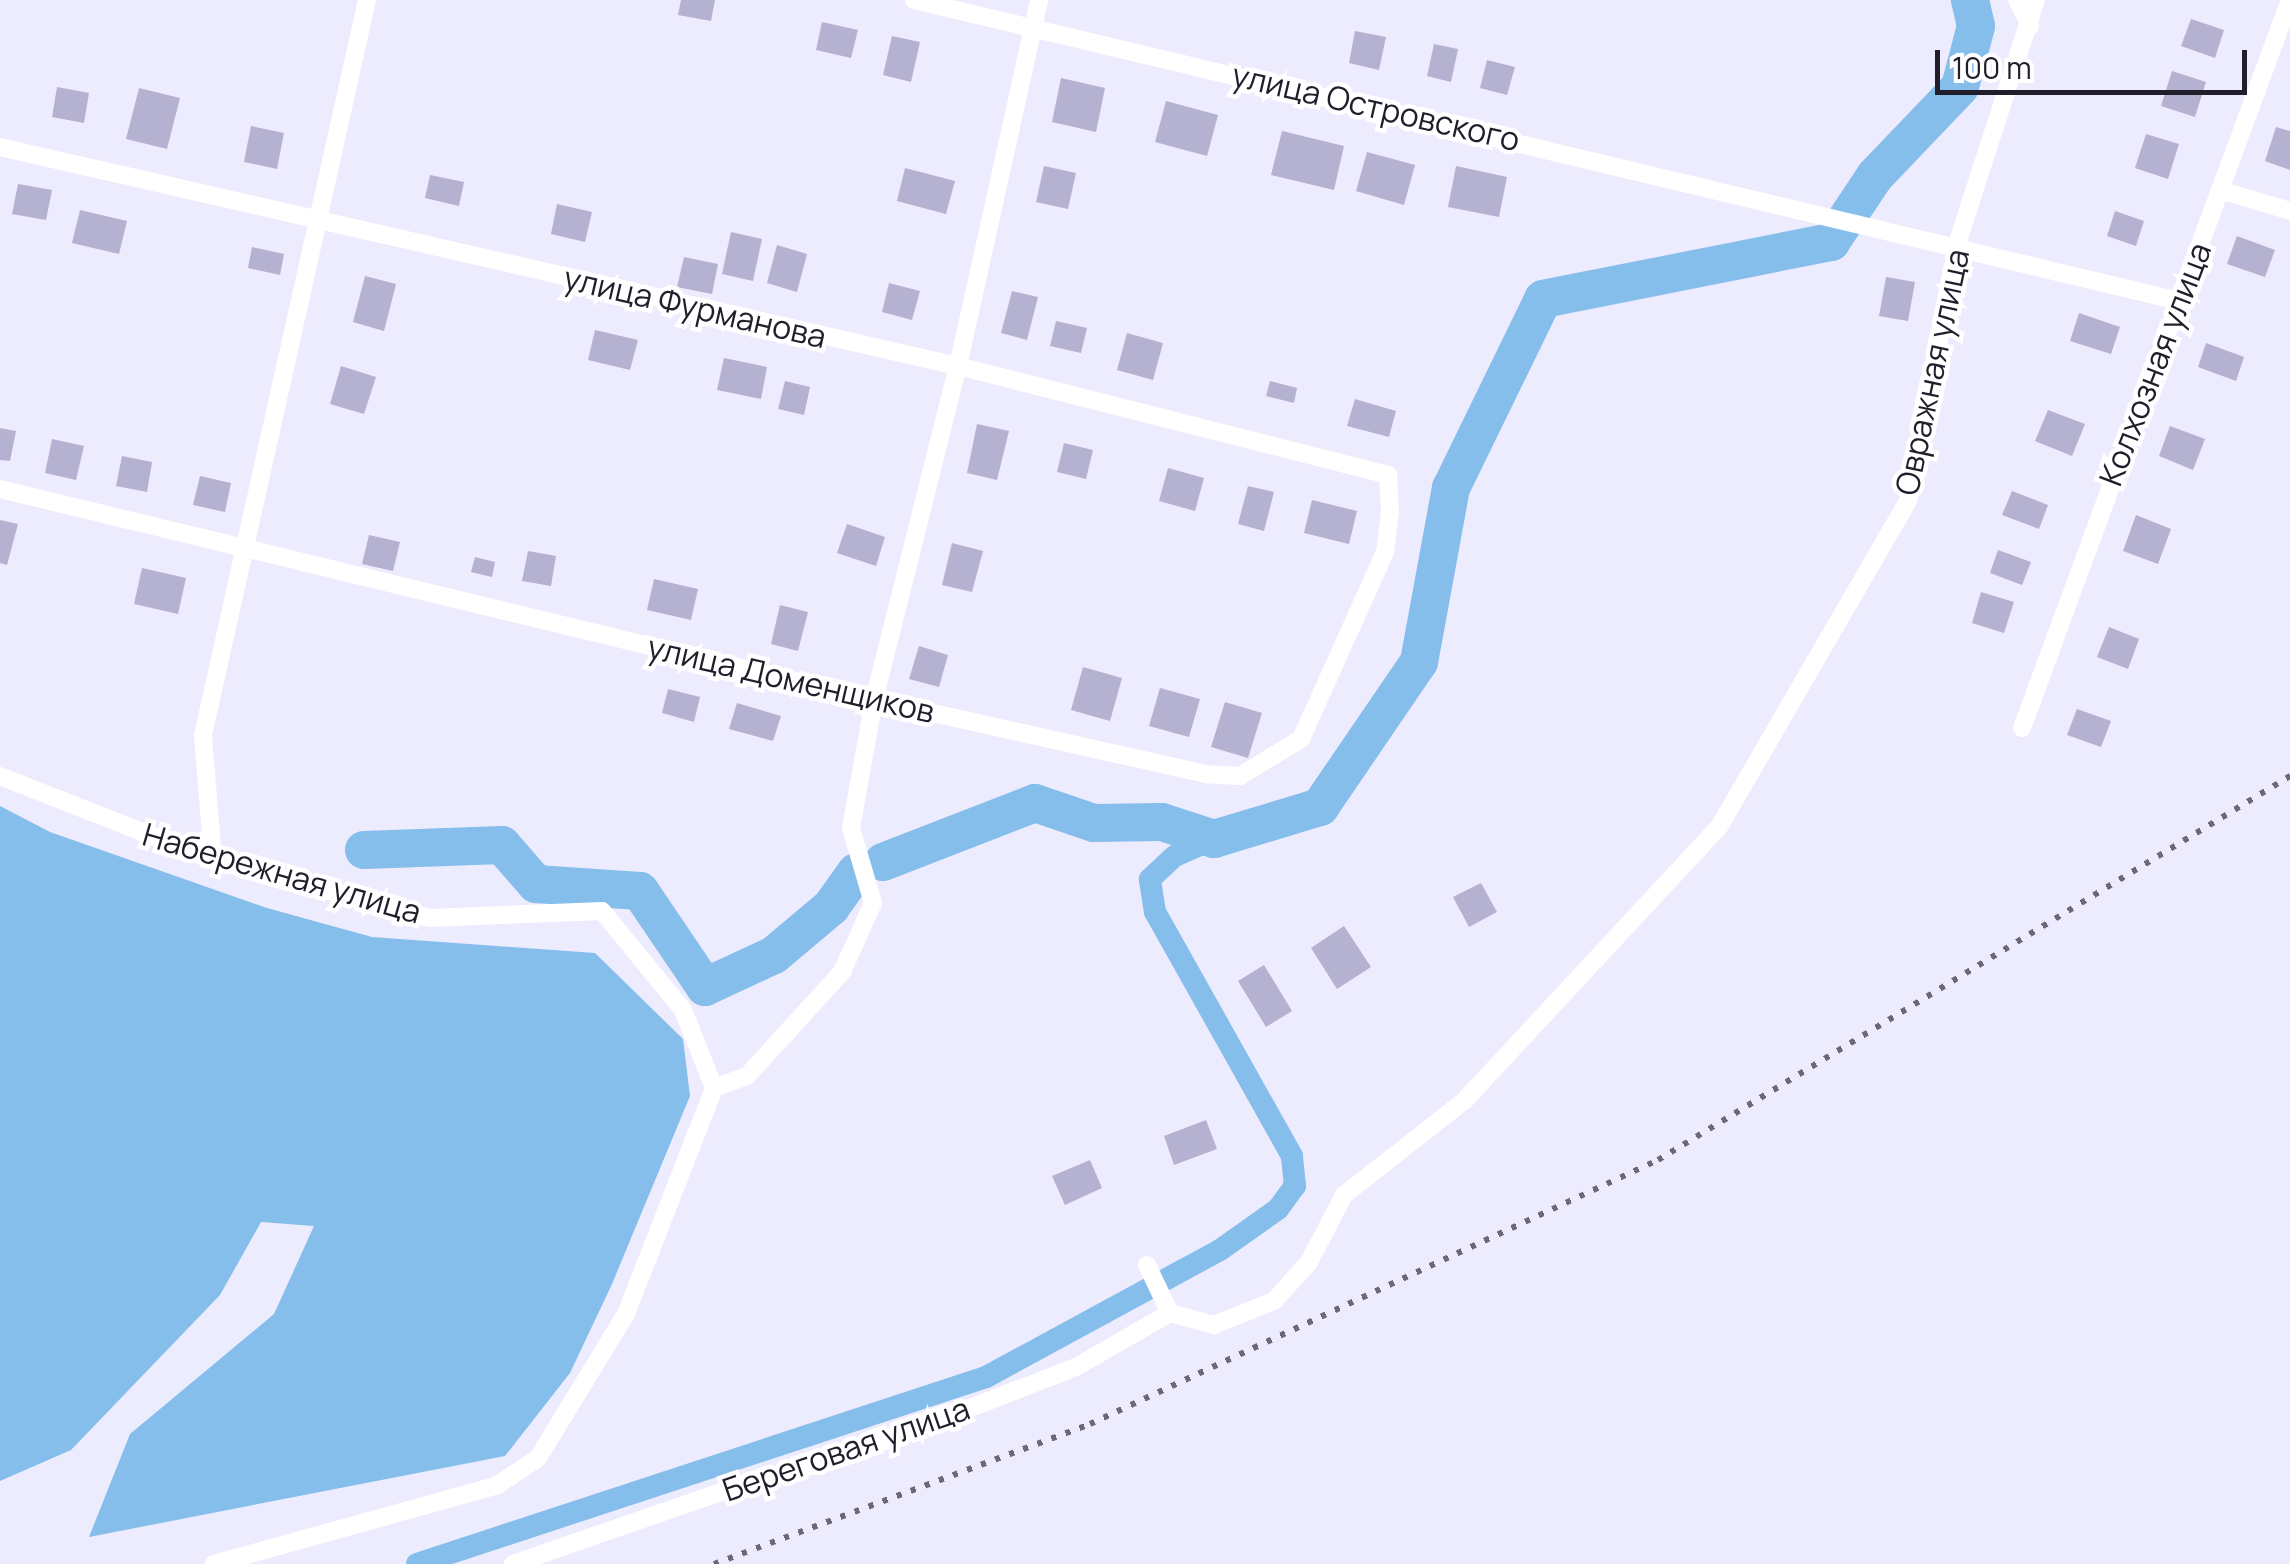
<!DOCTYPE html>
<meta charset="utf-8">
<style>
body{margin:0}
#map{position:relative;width:2290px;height:1564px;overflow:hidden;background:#edebfe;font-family:Manrope,sans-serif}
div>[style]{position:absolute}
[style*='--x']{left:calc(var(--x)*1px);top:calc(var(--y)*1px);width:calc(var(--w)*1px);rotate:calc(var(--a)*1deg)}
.water>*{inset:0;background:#85bdeb}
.canal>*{height:22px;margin:-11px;padding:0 11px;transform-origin:11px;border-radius:11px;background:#85bdeb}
.river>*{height:38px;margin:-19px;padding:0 19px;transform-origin:19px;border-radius:19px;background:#85bdeb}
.building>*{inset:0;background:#b5b1d0}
.street>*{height:18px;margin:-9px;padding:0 9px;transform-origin:9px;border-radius:9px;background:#fff}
.rail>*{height:6px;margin-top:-3px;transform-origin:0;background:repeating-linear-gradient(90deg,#6b6978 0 5px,transparent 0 15px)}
span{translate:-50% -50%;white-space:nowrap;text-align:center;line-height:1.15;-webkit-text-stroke:9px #fff;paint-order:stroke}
.street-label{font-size:32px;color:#201e2a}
.scale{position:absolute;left:1935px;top:50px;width:312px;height:45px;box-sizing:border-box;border:5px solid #201e2a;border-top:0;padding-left:12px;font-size:30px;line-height:35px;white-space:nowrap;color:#201e2a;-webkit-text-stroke:8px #fff;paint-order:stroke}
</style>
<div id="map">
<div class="water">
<div style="clip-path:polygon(0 806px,50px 832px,267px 908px,372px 937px,595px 953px,683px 1039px,690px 1096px,612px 1284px,570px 1373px,505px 1456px,89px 1537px,130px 1434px,274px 1314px,314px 1226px,261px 1222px,220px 1295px,71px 1450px,0 1481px)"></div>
</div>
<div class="canal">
<div style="--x:417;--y:1564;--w:599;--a:-18.19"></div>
<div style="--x:986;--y:1377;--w:266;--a:-28.5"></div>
<div style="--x:1220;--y:1250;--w:71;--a:-35.3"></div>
<div style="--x:1278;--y:1209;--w:29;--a:-54"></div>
<div style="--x:1295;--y:1186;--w:30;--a:-96"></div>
<div style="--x:1292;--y:1156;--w:280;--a:-119.3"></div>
<div style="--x:1155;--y:912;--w:33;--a:-99"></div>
<div style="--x:1150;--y:879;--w:34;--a:-43"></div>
<div style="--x:1175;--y:856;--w:43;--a:-23.6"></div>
</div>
<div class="river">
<div style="--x:364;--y:850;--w:138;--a:-2.1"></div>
<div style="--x:502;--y:845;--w:52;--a:48.9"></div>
<div style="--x:536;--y:884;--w:104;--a:3.9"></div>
<div style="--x:640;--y:891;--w:116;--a:55.9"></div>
<div style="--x:705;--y:987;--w:76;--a:-24.9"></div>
<div style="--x:774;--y:955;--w:75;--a:-40.1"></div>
<div style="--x:831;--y:907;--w:43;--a:-54.5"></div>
<div style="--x:883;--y:862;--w:163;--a:-21.2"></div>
<div style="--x:1035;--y:803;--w:62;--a:18.7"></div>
<div style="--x:1094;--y:823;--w:68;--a:-0.8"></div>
<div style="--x:1162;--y:822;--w:55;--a:18.1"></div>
<div style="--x:1214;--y:839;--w:111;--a:-16.8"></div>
<div style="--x:1320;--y:807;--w:176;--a:-55.7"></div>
<div style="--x:1419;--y:662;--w:177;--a:-79.6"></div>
<div style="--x:1451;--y:488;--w:210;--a:-64"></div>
<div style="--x:1543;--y:299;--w:294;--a:-11.2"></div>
<div style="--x:1831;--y:242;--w:79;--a:-56.3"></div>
<div style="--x:1875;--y:176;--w:123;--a:-46.3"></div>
<div style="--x:1960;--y:87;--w:63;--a:-75.3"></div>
<div style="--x:1976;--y:26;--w:27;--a:-103"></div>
</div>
<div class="building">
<div style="clip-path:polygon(681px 0,715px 0,711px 21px,678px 15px)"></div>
<div style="clip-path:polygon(2191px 19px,2224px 30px,2215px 58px,2181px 46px)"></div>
<div style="clip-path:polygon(822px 22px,858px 30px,851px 58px,816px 50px)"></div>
<div style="clip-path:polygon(1355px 31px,1386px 37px,1379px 70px,1349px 63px)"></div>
<div style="clip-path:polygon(892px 36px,920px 42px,911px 82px,883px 75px)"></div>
<div style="clip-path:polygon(1434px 44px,1458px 49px,1451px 82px,1427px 76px)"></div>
<div style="clip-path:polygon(1487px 60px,1515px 67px,1507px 95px,1480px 88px)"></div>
<div style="clip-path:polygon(2172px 71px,2206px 82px,2195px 117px,2161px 106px)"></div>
<div style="clip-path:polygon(1061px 78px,1105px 88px,1096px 132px,1052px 122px)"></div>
<div style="clip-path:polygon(57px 87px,89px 93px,84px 123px,52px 117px)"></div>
<div style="clip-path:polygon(139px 88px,180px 98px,167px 149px,126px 139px)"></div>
<div style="clip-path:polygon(1166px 101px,1218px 115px,1207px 156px,1155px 142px)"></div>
<div style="clip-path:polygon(251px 126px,284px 133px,277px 169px,244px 162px)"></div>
<div style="clip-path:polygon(2276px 127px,2290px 131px,2290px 170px,2265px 161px)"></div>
<div style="clip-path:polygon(1282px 131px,1344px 146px,1334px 190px,1271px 175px)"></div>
<div style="clip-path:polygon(2146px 134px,2179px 144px,2168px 179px,2135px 168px)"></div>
<div style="clip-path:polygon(1367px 152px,1415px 165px,1404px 205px,1356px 191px)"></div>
<div style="clip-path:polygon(1044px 166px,1076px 173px,1068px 209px,1036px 202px)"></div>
<div style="clip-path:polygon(1456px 166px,1507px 177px,1499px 217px,1448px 207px)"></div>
<div style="clip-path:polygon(905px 168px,955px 181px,946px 214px,897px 201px)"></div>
<div style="clip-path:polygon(430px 175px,464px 182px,459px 206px,425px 198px)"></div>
<div style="clip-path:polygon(18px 184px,52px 190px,46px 220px,12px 214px)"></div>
<div style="clip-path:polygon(557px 204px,592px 212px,585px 242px,551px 234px)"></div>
<div style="clip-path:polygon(80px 210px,127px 221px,119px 254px,72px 243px)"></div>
<div style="clip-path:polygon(2115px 211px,2144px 221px,2136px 246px,2107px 236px)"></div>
<div style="clip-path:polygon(731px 232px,762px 239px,753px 281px,722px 274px)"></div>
<div style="clip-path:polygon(2237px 236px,2275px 250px,2265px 277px,2227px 264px)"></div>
<div style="clip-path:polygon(777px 245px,807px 254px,797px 292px,767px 283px)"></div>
<div style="clip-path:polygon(252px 247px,284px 254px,280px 275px,248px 268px)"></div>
<div style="clip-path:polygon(684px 257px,718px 264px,712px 294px,677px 287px)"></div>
<div style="clip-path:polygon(365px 276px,396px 284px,384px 331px,353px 322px)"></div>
<div style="clip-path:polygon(1886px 277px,1915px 282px,1908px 321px,1879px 316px)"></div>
<div style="clip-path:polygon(889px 283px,920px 291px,912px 320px,882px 312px)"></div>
<div style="clip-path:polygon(1012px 291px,1038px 297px,1027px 340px,1001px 333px)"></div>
<div style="clip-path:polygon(2079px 313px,2120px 327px,2111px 354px,2070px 341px)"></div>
<div style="clip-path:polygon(1056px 321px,1087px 328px,1081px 353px,1050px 346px)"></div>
<div style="clip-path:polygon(595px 330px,638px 340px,630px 370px,588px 360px)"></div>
<div style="clip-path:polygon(1127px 333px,1163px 343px,1153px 380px,1117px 370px)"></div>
<div style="clip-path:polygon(2206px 343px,2244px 357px,2236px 381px,2198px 367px)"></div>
<div style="clip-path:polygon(724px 358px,767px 367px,761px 399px,717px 390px)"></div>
<div style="clip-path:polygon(341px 366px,376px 377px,364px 414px,330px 404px)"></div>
<div style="clip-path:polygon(785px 381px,810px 387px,804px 415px,778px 409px)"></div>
<div style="clip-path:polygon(1270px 381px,1297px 388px,1294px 403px,1266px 396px)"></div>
<div style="clip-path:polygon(1355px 399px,1396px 411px,1389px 437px,1347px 426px)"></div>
<div style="clip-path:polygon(2048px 410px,2085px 424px,2072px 456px,2035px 441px)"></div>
<div style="clip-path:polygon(977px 424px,1009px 431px,997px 480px,967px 473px)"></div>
<div style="clip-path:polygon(2170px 426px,2205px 439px,2193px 470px,2159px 456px)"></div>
<div style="clip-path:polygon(0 428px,16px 431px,10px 461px,0 460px)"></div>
<div style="clip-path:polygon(52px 439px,84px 446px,76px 480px,45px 473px)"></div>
<div style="clip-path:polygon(1064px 443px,1093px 450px,1086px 479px,1057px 472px)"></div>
<div style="clip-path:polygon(122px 456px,152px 462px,147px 492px,116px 486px)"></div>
<div style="clip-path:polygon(1168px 468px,1204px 478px,1195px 511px,1159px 501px)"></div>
<div style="clip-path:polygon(200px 476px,231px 483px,225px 512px,193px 505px)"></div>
<div style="clip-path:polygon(1248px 486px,1274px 492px,1264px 531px,1238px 524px)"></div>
<div style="clip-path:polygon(2012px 491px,2048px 505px,2039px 529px,2002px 515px)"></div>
<div style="clip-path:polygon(1312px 500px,1357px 511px,1349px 544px,1304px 533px)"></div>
<div style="clip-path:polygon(2136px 515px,2171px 529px,2158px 564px,2123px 551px)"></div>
<div style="clip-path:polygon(0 520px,18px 524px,7px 565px,0 563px)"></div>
<div style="clip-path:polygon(847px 524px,885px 537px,876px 566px,837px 553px)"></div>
<div style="clip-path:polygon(369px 535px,400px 542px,393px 571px,362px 564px)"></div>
<div style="clip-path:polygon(952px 543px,983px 551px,972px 592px,942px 585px)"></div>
<div style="clip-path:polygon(1998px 550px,2031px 562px,2022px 585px,1990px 573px)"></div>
<div style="clip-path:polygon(528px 551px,556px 556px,551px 586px,522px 581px)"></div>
<div style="clip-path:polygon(475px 557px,495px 562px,492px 577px,471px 572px)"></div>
<div style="clip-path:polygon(142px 568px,186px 578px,178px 614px,134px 604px)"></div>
<div style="clip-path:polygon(654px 579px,698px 589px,691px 620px,647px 610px)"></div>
<div style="clip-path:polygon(1981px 592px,2014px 602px,2004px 633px,1972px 623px)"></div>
<div style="clip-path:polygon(780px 605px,808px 612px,798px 651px,771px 644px)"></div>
<div style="clip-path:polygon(2109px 627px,2139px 639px,2128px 669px,2097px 657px)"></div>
<div style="clip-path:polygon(919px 646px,948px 655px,939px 687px,909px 679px)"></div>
<div style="clip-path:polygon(1083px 667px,1122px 678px,1110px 721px,1071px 710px)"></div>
<div style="clip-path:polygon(1160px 688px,1200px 699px,1189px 737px,1149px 726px)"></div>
<div style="clip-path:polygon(668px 689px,700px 697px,694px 722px,662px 713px)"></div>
<div style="clip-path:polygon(1225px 702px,1262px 713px,1248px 758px,1211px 747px)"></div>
<div style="clip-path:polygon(737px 703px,781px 716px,773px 741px,729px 729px)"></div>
<div style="clip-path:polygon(2077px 709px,2111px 721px,2101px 747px,2067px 735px)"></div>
<div style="clip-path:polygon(1481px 883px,1497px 912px,1469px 927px,1453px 897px)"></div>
<div style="clip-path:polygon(1344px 926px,1371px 967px,1337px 989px,1311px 948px)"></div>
<div style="clip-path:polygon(1264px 965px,1292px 1011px,1266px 1027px,1238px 981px)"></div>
<div style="clip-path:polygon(1206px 1120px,1217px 1149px,1174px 1165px,1164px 1136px)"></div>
<div style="clip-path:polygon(1090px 1160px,1102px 1188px,1065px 1205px,1052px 1176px)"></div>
</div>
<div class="street">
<div style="--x:914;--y:0;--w:1296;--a:13.38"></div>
<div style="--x:2017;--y:0;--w:29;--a:63"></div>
<div style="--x:0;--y:147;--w:983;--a:12.88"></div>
<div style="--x:958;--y:366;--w:444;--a:14.2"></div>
<div style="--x:1388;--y:475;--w:37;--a:87"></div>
<div style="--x:1390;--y:512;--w:40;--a:97.1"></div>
<div style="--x:1385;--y:552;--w:205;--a:114.2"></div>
<div style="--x:1301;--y:739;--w:71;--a:148.8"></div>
<div style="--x:1240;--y:776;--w:34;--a:-177"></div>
<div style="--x:1206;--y:774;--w:340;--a:-167.4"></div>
<div style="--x:874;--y:700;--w:899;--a:-166.43"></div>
<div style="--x:2223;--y:191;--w:70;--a:16.6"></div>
<div style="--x:2022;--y:728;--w:776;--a:-69.79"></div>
<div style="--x:0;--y:776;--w:229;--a:21.5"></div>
<div style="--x:213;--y:860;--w:224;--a:15"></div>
<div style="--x:429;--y:918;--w:173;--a:-2.3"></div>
<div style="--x:602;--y:911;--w:128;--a:50.7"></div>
<div style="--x:683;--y:1010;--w:84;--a:68.3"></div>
<div style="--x:213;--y:860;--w:125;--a:-94.6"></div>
<div style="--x:203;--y:735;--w:753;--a:-77.42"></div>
<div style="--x:1147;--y:1265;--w:53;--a:64.4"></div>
<div style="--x:1170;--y:1313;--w:46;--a:15.3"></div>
<div style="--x:1214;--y:1325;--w:65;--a:-21.8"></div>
<div style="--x:1274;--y:1301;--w:52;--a:-48.1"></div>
<div style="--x:1309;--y:1262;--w:76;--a:-62.4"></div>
<div style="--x:1344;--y:1195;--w:154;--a:-38.1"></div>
<div style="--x:1465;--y:1100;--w:373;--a:-47.1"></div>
<div style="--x:1719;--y:827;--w:377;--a:-59.9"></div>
<div style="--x:1908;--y:501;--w:262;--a:-79.2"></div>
<div style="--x:1957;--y:244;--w:256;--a:-72.1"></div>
<div style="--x:214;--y:1564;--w:293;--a:-15.5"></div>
<div style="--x:496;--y:1486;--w:50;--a:-33.7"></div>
<div style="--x:538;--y:1458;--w:169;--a:-58.6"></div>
<div style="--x:626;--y:1314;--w:243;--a:-68.7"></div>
<div style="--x:714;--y:1088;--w:35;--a:-20"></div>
<div style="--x:747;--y:1076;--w:141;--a:-47.6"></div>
<div style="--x:842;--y:972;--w:76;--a:-65.8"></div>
<div style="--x:873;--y:903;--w:78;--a:-106.3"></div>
<div style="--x:851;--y:828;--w:130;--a:-79.8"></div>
<div style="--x:874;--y:700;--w:344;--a:-75.9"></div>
<div style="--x:958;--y:366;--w:375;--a:-77.5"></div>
<div style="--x:513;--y:1564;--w:241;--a:-19.1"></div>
<div style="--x:741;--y:1485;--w:107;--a:-15.2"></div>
<div style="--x:844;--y:1457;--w:249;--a:-21.2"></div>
<div style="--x:1076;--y:1367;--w:108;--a:-29.9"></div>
</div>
<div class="rail">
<div style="--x:714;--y:1564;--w:401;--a:-20.4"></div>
<div style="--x:1090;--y:1424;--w:626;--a:-24.93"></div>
<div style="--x:1658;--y:1160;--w:740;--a:-31.28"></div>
</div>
<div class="street-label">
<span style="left:1376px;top:107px;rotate:13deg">улица Островского</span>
<span style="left:695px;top:307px;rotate:13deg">улица Фурманова</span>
<span style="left:2155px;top:364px;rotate:-69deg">Колхозная улица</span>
<span style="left:1932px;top:372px;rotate:-78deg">Овражная улица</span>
<span style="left:791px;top:679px;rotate:13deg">улица Доменщиков</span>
<span style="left:282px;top:873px;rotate:16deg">Набережная улица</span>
<span style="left:846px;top:1449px;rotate:-19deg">Береговая улица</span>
</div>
<div class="scale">100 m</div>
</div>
